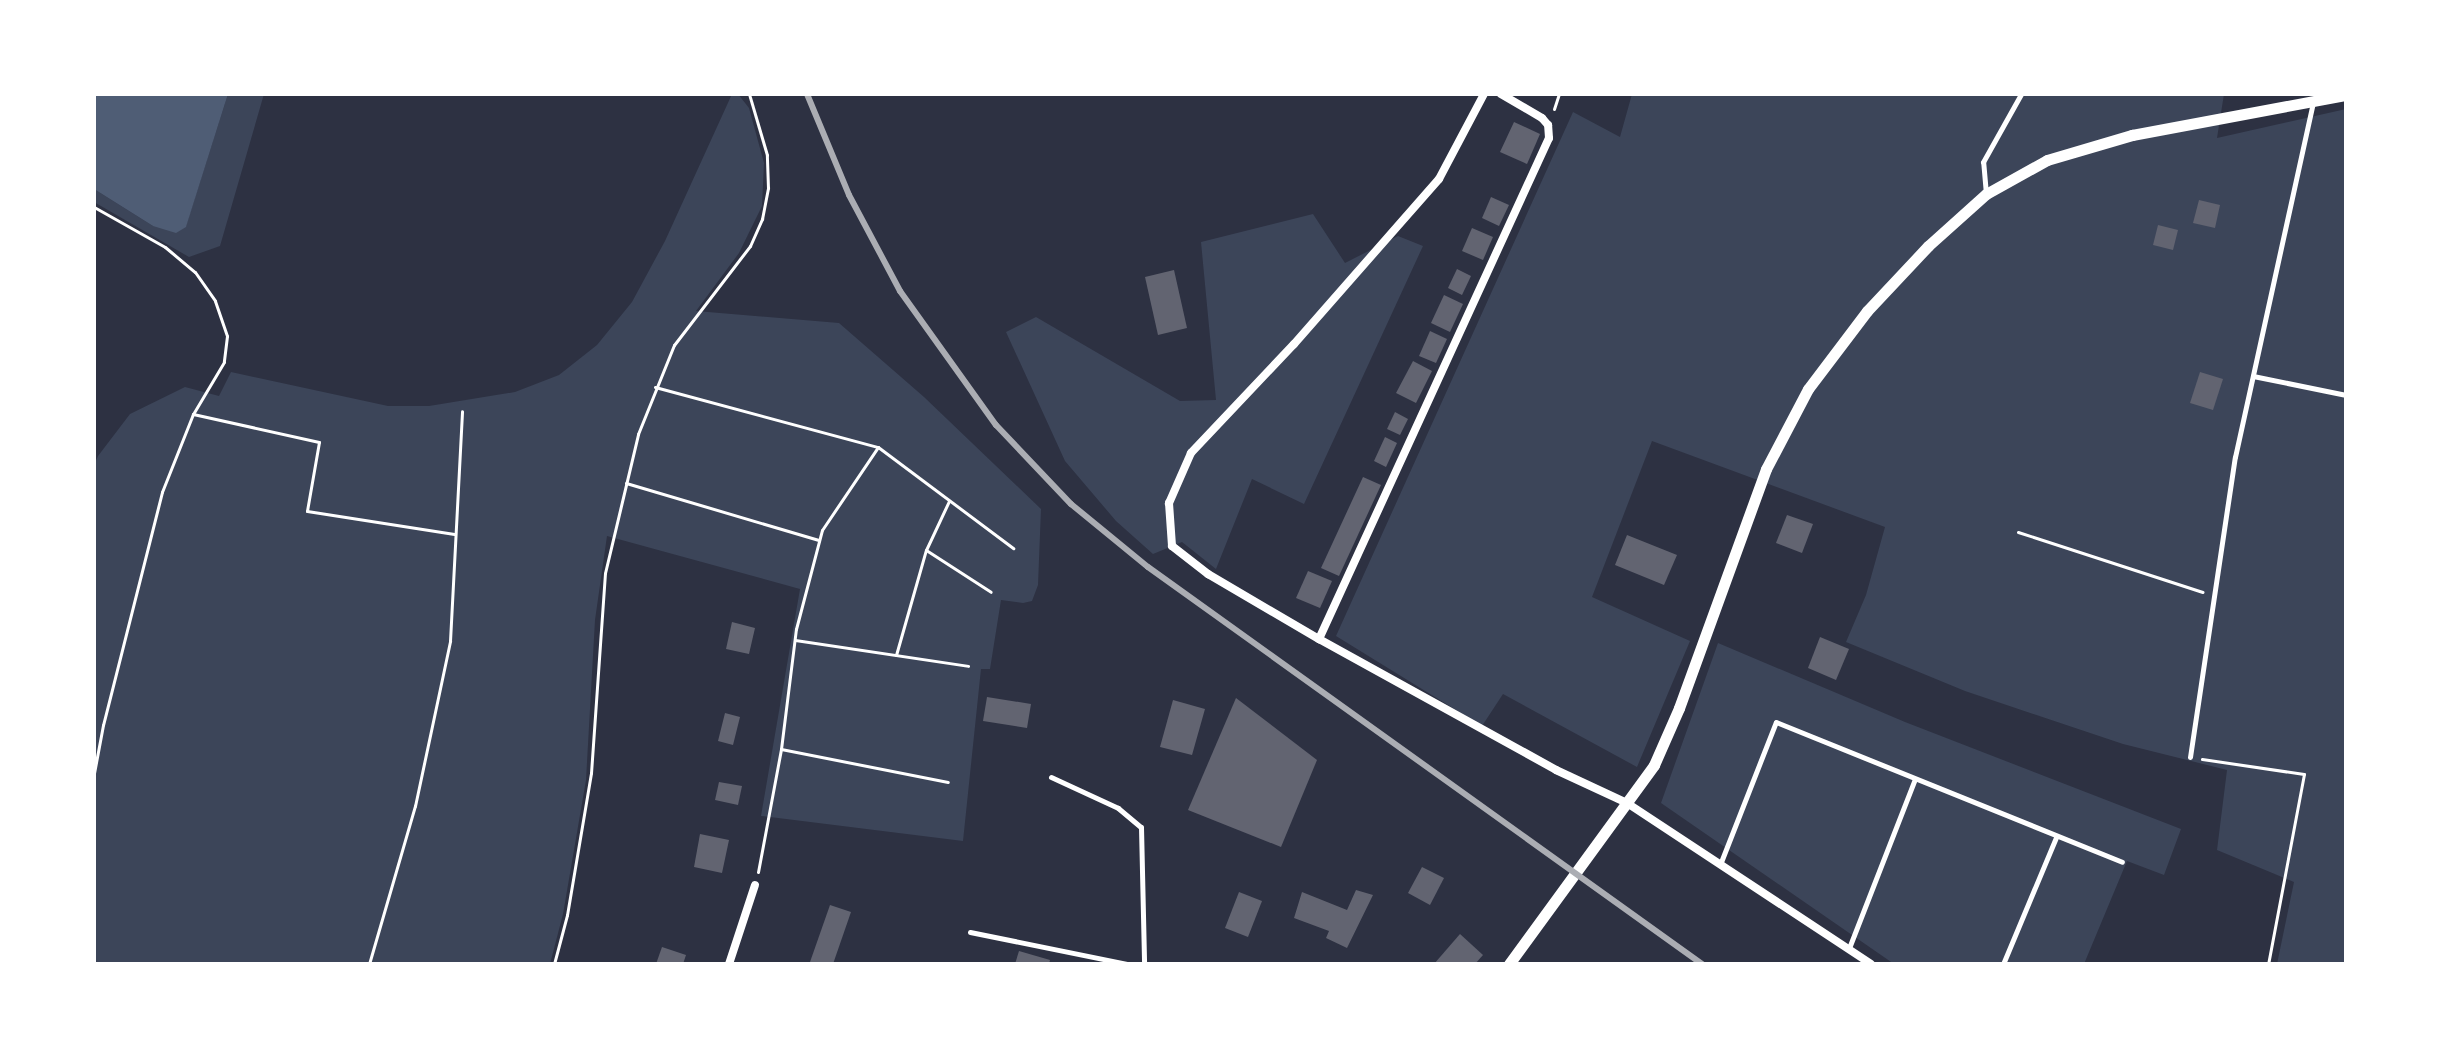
<!DOCTYPE html>
<style>
body{margin:0}
#map{position:relative;width:2440px;height:1058px;overflow:hidden;background:#2d3142;font-family:Manrope,sans-serif}
div>[style]{position:absolute}
[style*='--x']{left:calc(var(--x)*1px);top:calc(var(--y)*1px);width:calc(var(--w)*1px);rotate:calc(var(--a)*1deg)}
.green>*{inset:0;background:#3c4559}
.water>*{inset:0;background:#4f5d75}
.building>*{inset:0;background:#626471}
.path>*{height:3px;margin:-1.5px;padding:0 1.5px;transform-origin:1.5px;border-radius:1.5px;background:#fff}
.service>*{height:5px;margin:-2.5px;padding:0 2.5px;transform-origin:2.5px;border-radius:2.5px;background:#fff}
.minor>*{height:8px;margin:-4px;padding:0 4px;transform-origin:4px;border-radius:4px;background:#fff}
.tertiary>*{height:11px;margin:-5.5px;padding:0 5.5px;transform-origin:5.5px;border-radius:5.5px;background:#fff}
.rail>*{height:6px;margin:-3px;padding:0 3px;transform-origin:3px;border-radius:3px;background:#abadb3}
span{translate:-50% -50%;white-space:nowrap;text-align:center;line-height:1.15;-webkit-text-stroke:7px #fff;paint-order:stroke}
.frame{position:absolute;inset:0;border:96px solid #fff;pointer-events:none}
</style>
<div id="map">
<div class="green">
<div style="clip-path:polygon(228px 94px,264px 94px,220px 246px,189px 257px,94px 202px,94px 189px,153px 226px,186px 226px)"></div>
<div style="clip-path:polygon(732px 94px,738px 94px,749px 108px,764px 163px,762px 206px,739px 253px,696px 311px,839px 323px,924px 397px,1041px 509px,1038px 585px,1032px 601px,1023px 603px,1001px 600px,990px 669px,981px 669px,963px 841px,761px 816px,800px 589px,607px 536px,595px 620px,586px 780px,563px 914px,550px 964px,94px 964px,94px 465px,98px 456px,130px 414px,185px 387px,219px 396px,231px 372px,388px 406px,429px 406px,515px 392px,559px 375px,597px 345px,632px 302px,665px 241px)"></div>
<div style="clip-path:polygon(1632px 94px,2224px 94px,2217px 138px,2346px 109px,2346px 964px,2277px 964px,2294px 882px,2217px 850px,2227px 770px,2123px 744px,1965px 691px,1846px 642px,1866px 595px,1885px 527px,1652px 441px,1592px 597px,1690px 641px,1637px 767px,1503px 694px,1482px 726px,1336px 636px,1573px 112px,1620px 137px)"></div>
<div style="clip-path:polygon(1313px 214px,1345px 263px,1398px 236px,1423px 246px,1304px 504px,1252px 479px,1216px 569px,1182px 542px,1153px 554px,1116px 521px,1065px 461px,1006px 332px,1036px 317px,1180px 401px,1216px 400px,1201px 242px)"></div>
<div style="clip-path:polygon(1718px 643px,1905px 722px,2181px 829px,2164px 875px,2127px 861px,2084px 964px,1894px 964px,1661px 803px)"></div>
</div>
<div class="water">
<div style="clip-path:polygon(94px 94px,228px 94px,186px 227px,176px 233px,153px 226px,94px 189px)"></div>
</div>
<div class="building">
<div style="clip-path:polygon(1514px 122px,1540px 134px,1527px 164px,1500px 152px)"></div>
<div style="clip-path:polygon(1491px 197px,1509px 205px,1499px 226px,1482px 218px)"></div>
<div style="clip-path:polygon(2199px 200px,2220px 205px,2215px 228px,2193px 223px)"></div>
<div style="clip-path:polygon(2158px 225px,2178px 230px,2173px 250px,2153px 245px)"></div>
<div style="clip-path:polygon(1472px 228px,1493px 237px,1483px 260px,1462px 251px)"></div>
<div style="clip-path:polygon(1457px 269px,1471px 276px,1462px 295px,1448px 288px)"></div>
<div style="clip-path:polygon(1174px 270px,1187px 328px,1158px 335px,1145px 277px)"></div>
<div style="clip-path:polygon(1444px 295px,1463px 304px,1450px 332px,1431px 323px)"></div>
<div style="clip-path:polygon(1430px 331px,1447px 339px,1436px 363px,1419px 356px)"></div>
<div style="clip-path:polygon(1413px 361px,1432px 371px,1416px 403px,1396px 393px)"></div>
<div style="clip-path:polygon(2200px 372px,2223px 379px,2213px 410px,2190px 403px)"></div>
<div style="clip-path:polygon(1395px 412px,1408px 419px,1400px 435px,1387px 429px)"></div>
<div style="clip-path:polygon(1385px 437px,1397px 443px,1386px 467px,1374px 461px)"></div>
<div style="clip-path:polygon(1363px 477px,1381px 485px,1339px 576px,1321px 568px)"></div>
<div style="clip-path:polygon(1787px 515px,1813px 524px,1802px 553px,1776px 543px)"></div>
<div style="clip-path:polygon(1627px 535px,1677px 555px,1664px 585px,1615px 565px)"></div>
<div style="clip-path:polygon(1308px 571px,1332px 581px,1320px 608px,1296px 598px)"></div>
<div style="clip-path:polygon(732px 622px,755px 628px,749px 654px,726px 649px)"></div>
<div style="clip-path:polygon(1820px 637px,1849px 649px,1836px 680px,1808px 668px)"></div>
<div style="clip-path:polygon(987px 697px,1031px 704px,1027px 728px,983px 721px)"></div>
<div style="clip-path:polygon(1236px 698px,1317px 760px,1281px 847px,1188px 810px)"></div>
<div style="clip-path:polygon(1173px 700px,1205px 709px,1192px 755px,1160px 747px)"></div>
<div style="clip-path:polygon(725px 713px,740px 717px,733px 745px,718px 741px)"></div>
<div style="clip-path:polygon(719px 782px,742px 786px,738px 805px,715px 800px)"></div>
<div style="clip-path:polygon(700px 834px,729px 840px,722px 873px,694px 867px)"></div>
<div style="clip-path:polygon(1422px 867px,1444px 878px,1430px 905px,1408px 893px)"></div>
<div style="clip-path:polygon(1356px 890px,1373px 895px,1347px 948px,1326px 938px,1329px 931px,1294px 918px,1302px 892px,1347px 910px)"></div>
<div style="clip-path:polygon(1239px 892px,1262px 901px,1248px 937px,1225px 928px)"></div>
<div style="clip-path:polygon(830px 905px,851px 912px,833px 964px,816px 964px,810px 962px)"></div>
<div style="clip-path:polygon(1460px 934px,1483px 955px,1475px 964px,1434px 964px)"></div>
<div style="clip-path:polygon(662px 947px,686px 955px,683px 964px,656px 964px)"></div>
<div style="clip-path:polygon(1019px 951px,1050px 960px,1049px 964px,1015px 964px)"></div>
</div>
<div class="path">
<div style="--x:1554;--y:109;--w:16;--a:-72"></div>
<div style="--x:94;--y:207;--w:81;--a:29.4"></div>
<div style="--x:165;--y:247;--w:39;--a:40"></div>
<div style="--x:195;--y:272;--w:35;--a:55"></div>
<div style="--x:215;--y:301;--w:37;--a:71"></div>
<div style="--x:227;--y:336;--w:26;--a:97"></div>
<div style="--x:224;--y:362;--w:61;--a:120.8"></div>
<div style="--x:193;--y:414;--w:84;--a:111.7"></div>
<div style="--x:162;--y:492;--w:240;--a:104.2"></div>
<div style="--x:103;--y:725;--w:49;--a:100.6"></div>
<div style="--x:655;--y:387;--w:231;--a:15.1"></div>
<div style="--x:878;--y:447;--w:169;--a:36.8"></div>
<div style="--x:193;--y:414;--w:129;--a:12.5"></div>
<div style="--x:319;--y:442;--w:70;--a:99.9"></div>
<div style="--x:307;--y:511;--w:149;--a:8.9"></div>
<div style="--x:626;--y:483;--w:200;--a:16.5"></div>
<div style="--x:2018;--y:532;--w:194;--a:18"></div>
<div style="--x:926;--y:550;--w:77;--a:32.9"></div>
<div style="--x:795;--y:640;--w:175;--a:8.5"></div>
<div style="--x:896;--y:655;--w:109;--a:-74.1"></div>
<div style="--x:926;--y:550;--w:54;--a:-64.9"></div>
<div style="--x:781;--y:749;--w:170;--a:11.2"></div>
<div style="--x:2202;--y:759;--w:103;--a:8.4"></div>
<div style="--x:2304;--y:774;--w:193;--a:100.7"></div>
<div style="--x:758;--y:872;--w:125;--a:-79.4"></div>
<div style="--x:781;--y:749;--w:121;--a:-82.9"></div>
<div style="--x:796;--y:629;--w:102;--a:-75.3"></div>
<div style="--x:822;--y:530;--w:100;--a:-56"></div>
<div style="--x:369;--y:964;--w:165;--a:-73.8"></div>
<div style="--x:415;--y:806;--w:169;--a:-78"></div>
<div style="--x:450;--y:641;--w:230;--a:-87"></div>
<div style="--x:554;--y:964;--w:51;--a:-75.1"></div>
<div style="--x:567;--y:915;--w:144;--a:-80.4"></div>
<div style="--x:591;--y:773;--w:200;--a:-86"></div>
<div style="--x:605;--y:573;--w:143;--a:-76.6"></div>
<div style="--x:638;--y:434;--w:96;--a:-68"></div>
<div style="--x:674;--y:345;--w:125;--a:-52.5"></div>
<div style="--x:750;--y:246;--w:30;--a:-66"></div>
<div style="--x:762;--y:219;--w:32;--a:-79"></div>
<div style="--x:768;--y:188;--w:33;--a:-92"></div>
<div style="--x:767;--y:155;--w:64;--a:-106.4"></div>
</div>
<div class="service">
<div style="--x:1986;--y:194;--w:32;--a:-95"></div>
<div style="--x:1983;--y:162;--w:78;--a:-60.8"></div>
<div style="--x:2253;--y:376;--w:95;--a:11.5"></div>
<div style="--x:2190;--y:757;--w:303;--a:-81.5"></div>
<div style="--x:2235;--y:457;--w:363;--a:-77.6"></div>
<div style="--x:1051;--y:777;--w:74;--a:24.8"></div>
<div style="--x:1118;--y:808;--w:30;--a:40"></div>
<div style="--x:1141;--y:827;--w:137;--a:88.7"></div>
<div style="--x:1721;--y:862;--w:150;--a:-68.6"></div>
<div style="--x:1776;--y:722;--w:373;--a:22"></div>
<div style="--x:970;--y:932;--w:160;--a:11.5"></div>
<div style="--x:1849;--y:948;--w:181;--a:-68.7"></div>
<div style="--x:2003;--y:964;--w:138;--a:-67.3"></div>
</div>
<div class="minor">
<div style="--x:1484;--y:94;--w:96;--a:117.9"></div>
<div style="--x:1439;--y:179;--w:220;--a:131.3"></div>
<div style="--x:1294;--y:344;--w:150;--a:133.4"></div>
<div style="--x:1191;--y:453;--w:55;--a:113.7"></div>
<div style="--x:1169;--y:503;--w:43;--a:86"></div>
<div style="--x:1172;--y:546;--w:46;--a:37.9"></div>
<div style="--x:1208;--y:574;--w:129;--a:30.4"></div>
<div style="--x:1319;--y:639;--w:271;--a:28.9"></div>
<div style="--x:1556;--y:770;--w:78;--a:24.9"></div>
<div style="--x:1627;--y:803;--w:292;--a:33.4"></div>
<div style="--x:1319;--y:639;--w:551;--a:-65.34"></div>
<div style="--x:1549;--y:138;--w:13;--a:-94"></div>
<div style="--x:1548;--y:125;--w:9;--a:-131"></div>
<div style="--x:1542;--y:118;--w:48;--a:-149.7"></div>
<div style="--x:729;--y:964;--w:83;--a:-71.8"></div>
</div>
<div class="tertiary">
<div style="--x:1509;--y:964;--w:246;--a:-53.9"></div>
<div style="--x:1654;--y:765;--w:62;--a:-66.3"></div>
<div style="--x:1679;--y:708;--w:254;--a:-70"></div>
<div style="--x:1766;--y:469;--w:90;--a:-62.3"></div>
<div style="--x:1808;--y:389;--w:98;--a:-52.9"></div>
<div style="--x:1867;--y:311;--w:89;--a:-46.8"></div>
<div style="--x:1928;--y:246;--w:78;--a:-41.9"></div>
<div style="--x:1986;--y:194;--w:70;--a:-29.1"></div>
<div style="--x:2047;--y:160;--w:89;--a:-16.4"></div>
<div style="--x:2132;--y:135;--w:218;--a:-10.6"></div>
</div>
<div class="rail">
<div style="--x:807;--y:94;--w:109;--a:67.4"></div>
<div style="--x:849;--y:195;--w:109;--a:62"></div>
<div style="--x:900;--y:291;--w:165;--a:54.4"></div>
<div style="--x:996;--y:425;--w:109;--a:46.5"></div>
<div style="--x:1071;--y:504;--w:99;--a:39.3"></div>
<div style="--x:1148;--y:567;--w:682;--a:35.63"></div>
</div>
<div class="frame"></div>
</div>
